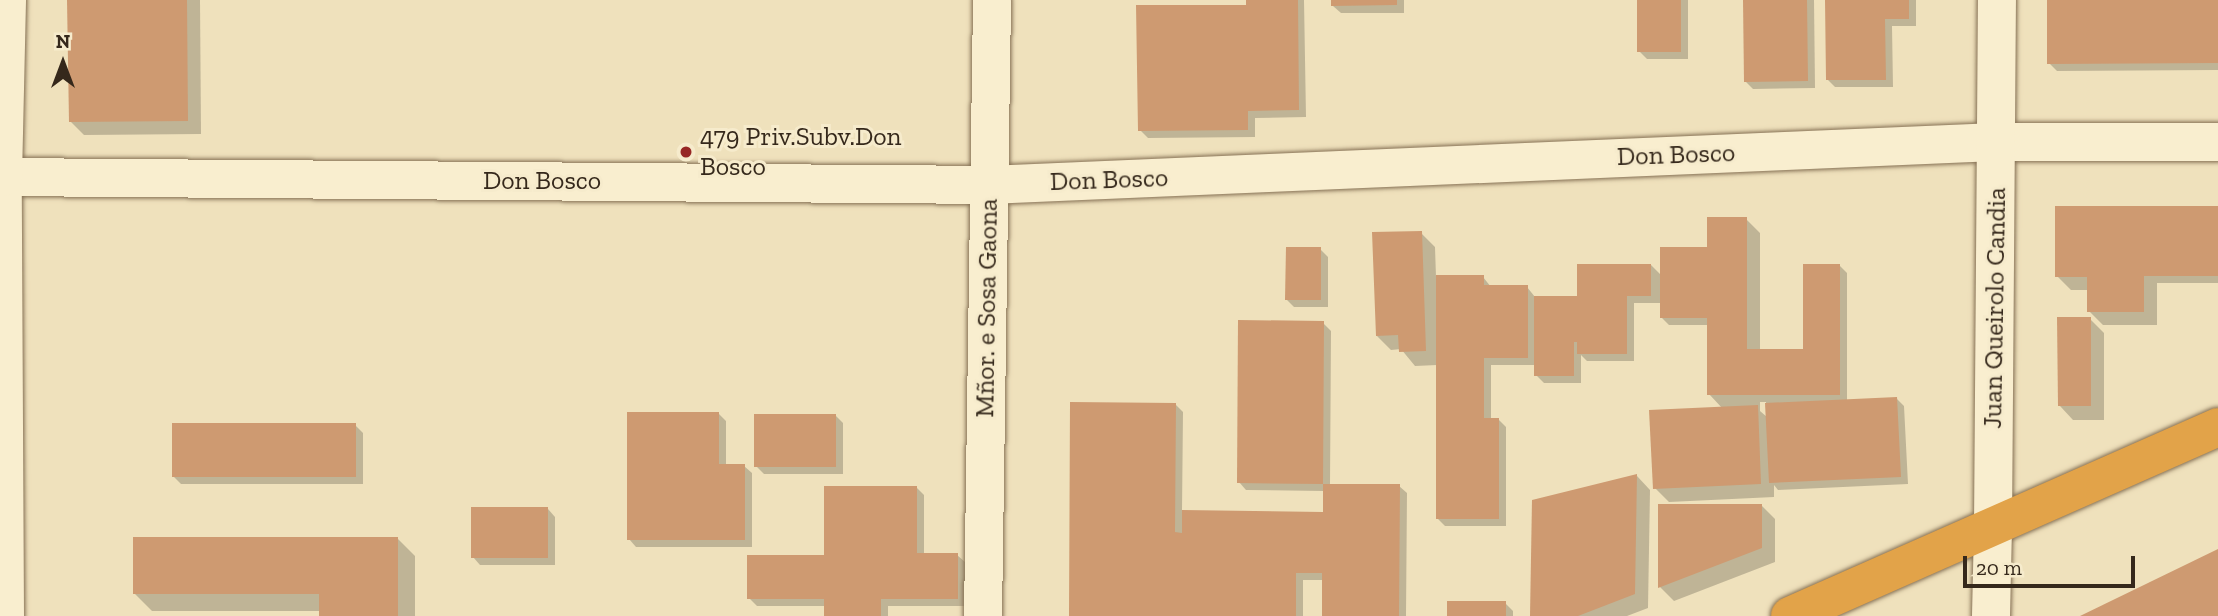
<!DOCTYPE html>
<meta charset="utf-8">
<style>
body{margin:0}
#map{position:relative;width:2218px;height:616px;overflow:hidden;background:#efe1bc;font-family:"Zilla Slab",serif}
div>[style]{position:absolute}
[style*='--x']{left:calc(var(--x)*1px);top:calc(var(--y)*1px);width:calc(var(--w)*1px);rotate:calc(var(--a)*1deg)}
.shadow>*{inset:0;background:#0003}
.building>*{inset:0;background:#ce9a71}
.roads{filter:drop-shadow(0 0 2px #867155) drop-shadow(0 0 2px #867155)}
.street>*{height:38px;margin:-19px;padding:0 19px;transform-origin:19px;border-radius:19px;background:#f9eecf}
.secondary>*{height:38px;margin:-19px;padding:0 19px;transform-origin:19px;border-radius:19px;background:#f9eecf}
.highway>*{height:38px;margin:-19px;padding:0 19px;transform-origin:19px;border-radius:19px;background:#e2a349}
.dots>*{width:19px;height:19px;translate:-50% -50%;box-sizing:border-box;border:4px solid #f6ebcc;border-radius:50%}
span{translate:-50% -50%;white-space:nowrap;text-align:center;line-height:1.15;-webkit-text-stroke:6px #f6ebcc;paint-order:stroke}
.poi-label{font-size:26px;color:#35281b}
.left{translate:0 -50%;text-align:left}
.street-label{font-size:26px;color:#35281b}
.north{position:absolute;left:28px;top:28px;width:70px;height:70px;-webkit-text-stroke:5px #f6ebcc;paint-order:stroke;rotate:0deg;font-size:19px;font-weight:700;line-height:28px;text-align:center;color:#35281b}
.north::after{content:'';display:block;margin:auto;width:24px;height:32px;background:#35281b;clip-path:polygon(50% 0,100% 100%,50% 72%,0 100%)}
.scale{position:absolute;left:1963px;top:556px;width:172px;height:32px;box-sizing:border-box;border:4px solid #35281b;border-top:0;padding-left:9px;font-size:21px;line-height:24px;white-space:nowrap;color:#35281b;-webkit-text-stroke:5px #f6ebcc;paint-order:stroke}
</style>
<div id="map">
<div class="shadow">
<div style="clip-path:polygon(69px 0,200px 0,201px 134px,84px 135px,70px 121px)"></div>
<div style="clip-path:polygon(1248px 0,1304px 0,1306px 117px,1255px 118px,1255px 137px,1148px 138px,1140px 130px,1248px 6px)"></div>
<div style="clip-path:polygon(1333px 0,1404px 0,1404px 13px,1341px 13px,1333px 6px)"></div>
<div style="clip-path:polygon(1638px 0,1688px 0,1688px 59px,1647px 59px,1639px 51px)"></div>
<div style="clip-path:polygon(1745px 0,1814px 0,1815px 88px,1753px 89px,1745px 81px)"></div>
<div style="clip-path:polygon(1827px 0,1916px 0,1916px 26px,1892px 26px,1893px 87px,1835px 87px,1827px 79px)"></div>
<div style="clip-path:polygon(2049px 0,2218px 0,2218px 70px,2057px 71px,2049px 63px)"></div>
<div style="clip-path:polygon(2218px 208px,2218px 283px,2157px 283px,2157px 325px,2103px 325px,2089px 311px,2089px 290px,2071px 290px,2057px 276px)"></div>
<div style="clip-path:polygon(evenodd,1746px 219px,1760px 233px,1760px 350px,1805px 350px,1839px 265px,1847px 273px,1847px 401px,1897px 399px,1904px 406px,1908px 484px,1778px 490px,1774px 485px,1774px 497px,1669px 502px,1655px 488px,1723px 409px,1709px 394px,1709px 325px,1669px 325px,1662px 318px,1662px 303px,1634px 303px,1634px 361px,1587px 361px,1581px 355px,1581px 383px,1544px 383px,1536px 375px,1536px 365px,1491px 365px,1491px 419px,1498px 419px,1506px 427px,1506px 526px,1445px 526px,1437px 518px,1437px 365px,1415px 366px,1401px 349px,1391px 350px,1377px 336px,1421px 233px,1435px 247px,1436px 277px,1483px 277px,1491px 287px,1527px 287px,1535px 297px,1579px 297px,1651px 265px,1662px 276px,1709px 248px,1746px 219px,1760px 402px,1766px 402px,1767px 417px,1760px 411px,1760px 402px)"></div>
<div style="clip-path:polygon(1320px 249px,1328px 257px,1328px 307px,1294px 307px,1287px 300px)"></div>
<div style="clip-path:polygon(2090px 319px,2104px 333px,2104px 420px,2073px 420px,2060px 406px)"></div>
<div style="clip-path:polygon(1323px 323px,1331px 331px,1330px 486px,1399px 486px,1407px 493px,1406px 616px,1324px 616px,1324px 580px,1303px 580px,1303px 616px,1070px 616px,1175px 404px,1183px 412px,1182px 512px,1325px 514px,1325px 491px,1246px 490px,1239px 482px)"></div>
<div style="clip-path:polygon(719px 414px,726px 421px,726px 466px,744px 466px,752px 473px,752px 547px,636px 547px,629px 539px)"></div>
<div style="clip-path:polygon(836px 416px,843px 423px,843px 474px,764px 474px,756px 466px)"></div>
<div style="clip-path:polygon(355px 425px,363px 433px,363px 484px,181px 484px,173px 476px)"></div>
<div style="clip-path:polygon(1637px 476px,1650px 490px,1648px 608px,1627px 616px,1532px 616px)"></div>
<div style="clip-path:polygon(916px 487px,924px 495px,924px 555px,957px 555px,965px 562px,965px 606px,888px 606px,888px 616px,826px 616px,826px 606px,757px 606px,749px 598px,826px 556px)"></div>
<div style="clip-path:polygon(1761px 505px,1775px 519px,1775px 562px,1674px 601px,1660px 587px)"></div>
<div style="clip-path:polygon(548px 509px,555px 517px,555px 565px,480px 565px,473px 557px)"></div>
<div style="clip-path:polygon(398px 539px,415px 556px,415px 616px,321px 616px,321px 611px,152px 611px,135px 594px)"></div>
<div style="clip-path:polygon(1505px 603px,1513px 611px,1513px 616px,1449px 616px)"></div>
</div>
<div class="building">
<div style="clip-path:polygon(67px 0,187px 0,188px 121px,69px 122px)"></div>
<div style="clip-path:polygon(1246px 0,1298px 0,1299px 110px,1248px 111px,1248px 130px,1138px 131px,1136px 5px,1246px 5px)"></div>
<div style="clip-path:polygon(1331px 0,1397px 0,1397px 5px,1331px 6px)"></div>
<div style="clip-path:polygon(1637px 0,1681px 0,1681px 52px,1637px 52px)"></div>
<div style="clip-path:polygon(1743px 0,1807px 0,1808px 81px,1744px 82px)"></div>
<div style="clip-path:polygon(1825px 0,1909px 0,1909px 19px,1885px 19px,1886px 80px,1826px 80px)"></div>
<div style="clip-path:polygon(2047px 0,2218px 0,2218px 63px,2047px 64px)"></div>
<div style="clip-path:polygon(2055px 206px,2218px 206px,2218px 276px,2144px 276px,2144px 312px,2087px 312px,2087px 277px,2055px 277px)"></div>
<div style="clip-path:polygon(1707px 217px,1747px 217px,1747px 349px,1803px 349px,1803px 264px,1840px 264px,1840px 395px,1707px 395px,1707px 318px,1660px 318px,1660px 247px,1707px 247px)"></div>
<div style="clip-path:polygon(1422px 231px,1426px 351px,1399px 352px,1398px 335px,1376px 336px,1372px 232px)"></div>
<div style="clip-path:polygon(1286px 247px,1321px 247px,1321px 300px,1285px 300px)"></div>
<div style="clip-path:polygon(1577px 264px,1651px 264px,1651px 296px,1627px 296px,1627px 354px,1577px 354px,1577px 342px,1574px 342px,1574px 376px,1534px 376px,1534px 296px,1577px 296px)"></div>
<div style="clip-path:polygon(1436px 275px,1484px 275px,1484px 285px,1528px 285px,1528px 358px,1484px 358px,1484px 418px,1499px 418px,1499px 519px,1436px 519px)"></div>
<div style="clip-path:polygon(2057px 317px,2091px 317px,2091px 406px,2058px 406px)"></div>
<div style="clip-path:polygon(1238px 320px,1324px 321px,1323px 484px,1237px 483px)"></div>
<div style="clip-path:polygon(1897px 397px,1901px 477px,1769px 483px,1765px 403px)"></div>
<div style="clip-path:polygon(1070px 402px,1176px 403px,1175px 532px,1182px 533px,1182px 510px,1323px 512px,1323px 484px,1400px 484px,1399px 616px,1322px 616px,1322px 573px,1296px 573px,1296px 616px,1069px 616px)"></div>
<div style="clip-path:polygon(1758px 405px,1761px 484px,1653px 489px,1649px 410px)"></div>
<div style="clip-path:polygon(627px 412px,719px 412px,719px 464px,745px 464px,745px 540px,627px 540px)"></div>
<div style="clip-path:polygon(754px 414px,836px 414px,836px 467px,754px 467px)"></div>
<div style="clip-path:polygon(172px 423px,356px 423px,356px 477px,172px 477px)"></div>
<div style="clip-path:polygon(1637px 474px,1635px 594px,1578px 616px,1530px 616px,1532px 500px)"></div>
<div style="clip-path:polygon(824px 486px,917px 486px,917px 553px,958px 553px,958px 599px,881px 599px,881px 616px,824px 616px,824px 599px,747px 599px,747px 555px,824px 555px)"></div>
<div style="clip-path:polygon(1658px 504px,1762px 504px,1762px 548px,1658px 588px)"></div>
<div style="clip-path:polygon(471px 507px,548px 507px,548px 558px,471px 558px)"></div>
<div style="clip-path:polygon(133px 537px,398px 537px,398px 616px,319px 616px,319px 594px,133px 594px)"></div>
<div style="clip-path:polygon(2218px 549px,2218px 616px,2080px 616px)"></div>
<div style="clip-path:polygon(1447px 601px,1506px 601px,1506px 616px,1447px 616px)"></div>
</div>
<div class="roads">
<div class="street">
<div style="--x:0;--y:177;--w:988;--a:0.46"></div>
<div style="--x:988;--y:185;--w:1010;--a:-2.44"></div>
<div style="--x:1997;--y:142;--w:221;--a:0"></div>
<div style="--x:5;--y:616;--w:439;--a:-90.3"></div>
<div style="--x:3;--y:177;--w:177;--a:-88.7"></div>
<div style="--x:983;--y:616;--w:616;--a:-89.16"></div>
<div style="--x:1991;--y:616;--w:89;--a:-88.7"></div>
</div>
<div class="secondary">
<div style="--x:1993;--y:527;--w:527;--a:-89.57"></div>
</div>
<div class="highway">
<div style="--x:1790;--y:616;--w:468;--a:-23.8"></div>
</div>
</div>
<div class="dots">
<div style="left:686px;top:152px;background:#972724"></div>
</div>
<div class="poi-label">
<span class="left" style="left:700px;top:152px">479 Priv.Subv.Don<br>Bosco</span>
</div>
<div class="street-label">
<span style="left:1676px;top:155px;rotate:-2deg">Don Bosco</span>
<span style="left:1109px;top:180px;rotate:-2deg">Don Bosco</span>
<span style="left:542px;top:181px">Don Bosco</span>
<span style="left:987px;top:308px;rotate:-89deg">Mñor. e Sosa Gaona</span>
<span style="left:1995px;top:308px;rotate:-89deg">Juan Queirolo Candia</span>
</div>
<div class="north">N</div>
<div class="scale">20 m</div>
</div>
